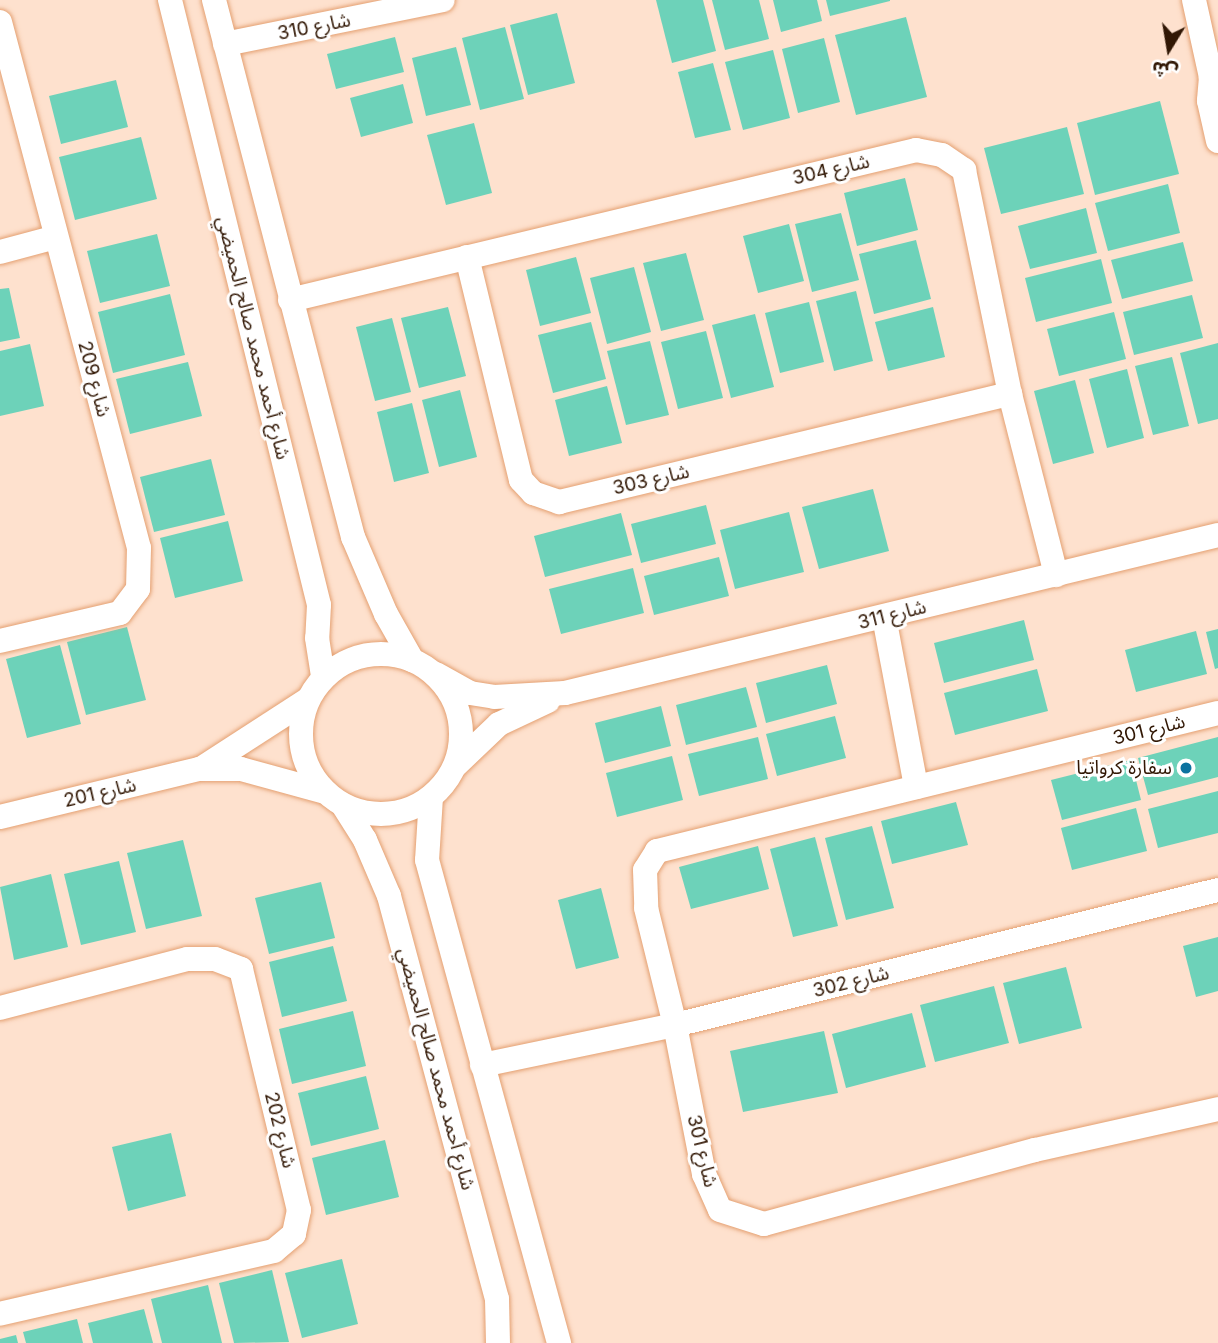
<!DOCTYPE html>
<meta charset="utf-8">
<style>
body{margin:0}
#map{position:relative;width:1218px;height:1343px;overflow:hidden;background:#fee1ce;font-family:Inter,"Noto Sans Arabic",sans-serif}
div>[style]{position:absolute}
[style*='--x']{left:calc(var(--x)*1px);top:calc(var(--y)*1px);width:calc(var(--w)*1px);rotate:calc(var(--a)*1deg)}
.building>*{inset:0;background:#6dd2b9}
.roads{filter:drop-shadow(0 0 2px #e4a071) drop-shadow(0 0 2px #e4a071)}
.minor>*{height:24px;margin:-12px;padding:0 12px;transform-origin:12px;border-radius:12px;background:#fff}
.minor>.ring{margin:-12px;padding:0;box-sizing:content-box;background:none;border:24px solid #fff;border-radius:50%}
.dots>*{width:19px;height:19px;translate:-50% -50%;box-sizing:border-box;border:4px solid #fff;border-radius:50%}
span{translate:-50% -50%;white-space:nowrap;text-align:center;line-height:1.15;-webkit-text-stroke:6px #fff;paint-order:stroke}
.street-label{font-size:19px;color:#311704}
.poi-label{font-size:19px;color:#311704}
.right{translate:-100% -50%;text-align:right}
.north{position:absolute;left:1134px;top:14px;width:70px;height:70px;-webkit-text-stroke:5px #fff;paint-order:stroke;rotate:191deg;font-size:19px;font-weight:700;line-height:28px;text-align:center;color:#311704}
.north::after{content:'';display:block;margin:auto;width:24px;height:32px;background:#311704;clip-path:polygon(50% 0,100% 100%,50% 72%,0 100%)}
</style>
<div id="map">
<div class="building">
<div style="clip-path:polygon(656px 0,703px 0,716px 51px,672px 63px)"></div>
<div style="clip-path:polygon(712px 0,759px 0,769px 39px,725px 50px)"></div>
<div style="clip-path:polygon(773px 0,817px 0,822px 21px,781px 32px)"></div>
<div style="clip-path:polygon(826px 0,890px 0,890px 1px,830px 16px)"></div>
<div style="clip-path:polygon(557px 13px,575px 83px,528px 95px,510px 25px)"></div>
<div style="clip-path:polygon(906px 17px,927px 97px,856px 115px,835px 35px)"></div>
<div style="clip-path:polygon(505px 27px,524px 99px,480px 110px,462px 38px)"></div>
<div style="clip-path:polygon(395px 37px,404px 72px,336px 89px,327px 54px)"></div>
<div style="clip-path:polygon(824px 38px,840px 102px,798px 113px,782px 49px)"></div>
<div style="clip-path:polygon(456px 47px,471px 105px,426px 116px,412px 58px)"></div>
<div style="clip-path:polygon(773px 50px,790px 118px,743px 130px,725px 62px)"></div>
<div style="clip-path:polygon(713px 63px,731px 130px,695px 138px,678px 72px)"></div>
<div style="clip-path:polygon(116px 80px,128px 127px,61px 144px,49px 96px)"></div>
<div style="clip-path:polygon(403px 84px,413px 123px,361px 137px,350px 98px)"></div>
<div style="clip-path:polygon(1160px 101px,1179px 174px,1095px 195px,1077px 123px)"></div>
<div style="clip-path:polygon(474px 123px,492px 193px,446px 205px,427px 135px)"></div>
<div style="clip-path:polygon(1067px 127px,1084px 194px,1001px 214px,984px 148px)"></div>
<div style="clip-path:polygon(141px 137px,157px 199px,75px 220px,59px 157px)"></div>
<div style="clip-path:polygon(905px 178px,918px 230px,857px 246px,844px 193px)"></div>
<div style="clip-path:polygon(1168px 184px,1180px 233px,1108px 251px,1095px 203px)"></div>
<div style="clip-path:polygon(1086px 208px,1097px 253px,1030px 269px,1018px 226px)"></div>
<div style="clip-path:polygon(841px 213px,859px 280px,812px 292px,795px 224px)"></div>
<div style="clip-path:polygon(789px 224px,804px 281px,758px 293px,743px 236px)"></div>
<div style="clip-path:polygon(157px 234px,170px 286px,100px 303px,87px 251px)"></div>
<div style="clip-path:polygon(916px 240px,931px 299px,874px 314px,859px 254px)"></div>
<div style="clip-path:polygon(1183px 242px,1193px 281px,1122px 299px,1111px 260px)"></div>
<div style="clip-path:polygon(686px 253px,704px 320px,661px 331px,643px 263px)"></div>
<div style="clip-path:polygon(576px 257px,591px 313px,540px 326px,526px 270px)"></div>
<div style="clip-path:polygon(1101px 259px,1112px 303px,1036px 322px,1025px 278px)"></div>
<div style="clip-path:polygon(634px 267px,651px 332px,607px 344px,590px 278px)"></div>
<div style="clip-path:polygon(9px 288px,20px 338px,0 342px,0 289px)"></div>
<div style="clip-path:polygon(856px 291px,873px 361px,834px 371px,816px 301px)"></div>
<div style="clip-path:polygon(170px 294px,185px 355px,113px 373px,98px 312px)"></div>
<div style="clip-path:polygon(1192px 295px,1203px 338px,1134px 355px,1123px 312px)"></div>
<div style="clip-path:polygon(809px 302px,824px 362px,780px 373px,765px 313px)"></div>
<div style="clip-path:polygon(448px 307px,466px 376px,419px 388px,401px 318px)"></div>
<div style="clip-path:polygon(933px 307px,945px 357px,888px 371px,875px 322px)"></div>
<div style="clip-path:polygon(1114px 312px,1126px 359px,1059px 376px,1047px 329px)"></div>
<div style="clip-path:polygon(755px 314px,774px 387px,731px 398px,712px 325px)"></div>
<div style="clip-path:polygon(392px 318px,411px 392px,375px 401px,356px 327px)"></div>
<div style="clip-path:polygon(591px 322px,606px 379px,553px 393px,538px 335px)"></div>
<div style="clip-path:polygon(706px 331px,723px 398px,678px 409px,661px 342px)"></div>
<div style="clip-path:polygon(650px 341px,669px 415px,626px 425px,607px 351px)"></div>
<div style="clip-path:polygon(1218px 343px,1218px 419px,1198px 424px,1180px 353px)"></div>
<div style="clip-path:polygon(30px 344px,44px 406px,0 416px,0 351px)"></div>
<div style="clip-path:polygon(1172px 357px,1189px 426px,1153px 435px,1135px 366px)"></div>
<div style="clip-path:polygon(188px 362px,202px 416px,130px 434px,116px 379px)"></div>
<div style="clip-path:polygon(1127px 369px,1144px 438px,1107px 448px,1089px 379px)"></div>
<div style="clip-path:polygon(1075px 380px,1094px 453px,1053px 464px,1034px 391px)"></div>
<div style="clip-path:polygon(607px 386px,622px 443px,569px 456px,555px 400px)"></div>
<div style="clip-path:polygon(460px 390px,477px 457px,439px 467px,422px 400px)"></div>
<div style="clip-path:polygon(412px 403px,429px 473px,394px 482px,377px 412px)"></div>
<div style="clip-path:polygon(211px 459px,225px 515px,154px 532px,140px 477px)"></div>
<div style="clip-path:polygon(873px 489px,889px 551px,819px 569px,802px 507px)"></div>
<div style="clip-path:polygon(706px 505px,716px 544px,641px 563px,631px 524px)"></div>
<div style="clip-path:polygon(789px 512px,804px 572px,735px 589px,720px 530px)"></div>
<div style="clip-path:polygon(621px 513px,632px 555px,545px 577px,534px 536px)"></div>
<div style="clip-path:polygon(228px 521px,243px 581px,175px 598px,160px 538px)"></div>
<div style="clip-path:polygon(719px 557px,729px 596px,654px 615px,644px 576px)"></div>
<div style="clip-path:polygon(633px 568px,644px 613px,561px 634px,549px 589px)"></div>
<div style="clip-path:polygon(1024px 620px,1034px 660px,944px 683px,934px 643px)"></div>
<div style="clip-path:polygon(127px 627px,146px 700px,86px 715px,67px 642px)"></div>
<div style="clip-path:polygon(1218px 629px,1218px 668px,1215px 669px,1206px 632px)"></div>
<div style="clip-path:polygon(1196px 631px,1207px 674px,1136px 692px,1125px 650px)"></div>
<div style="clip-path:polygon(60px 645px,81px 724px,27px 738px,6px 659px)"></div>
<div style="clip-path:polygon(827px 665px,837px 704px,766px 723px,756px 683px)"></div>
<div style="clip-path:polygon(1037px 669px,1048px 711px,955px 735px,944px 693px)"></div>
<div style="clip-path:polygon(746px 687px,757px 727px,686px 745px,676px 705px)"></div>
<div style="clip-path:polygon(661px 706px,671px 746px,605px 763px,595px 723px)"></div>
<div style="clip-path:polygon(835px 716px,846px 758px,777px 776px,766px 734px)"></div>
<div style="clip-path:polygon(758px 737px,768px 779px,699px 796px,688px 754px)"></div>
<div style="clip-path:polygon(1218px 737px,1218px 777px,1148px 795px,1138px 758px)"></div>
<div style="clip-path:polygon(672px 756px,683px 800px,617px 817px,606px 773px)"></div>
<div style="clip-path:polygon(1131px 760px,1141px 800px,1062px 820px,1051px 780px)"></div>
<div style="clip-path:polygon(1218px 791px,1218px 833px,1158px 848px,1148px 809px)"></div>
<div style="clip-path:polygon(956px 802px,968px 845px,892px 864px,881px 821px)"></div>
<div style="clip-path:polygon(1136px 808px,1147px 851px,1072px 870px,1061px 828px)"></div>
<div style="clip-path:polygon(872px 826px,894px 908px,846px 920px,825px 838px)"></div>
<div style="clip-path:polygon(815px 837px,838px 926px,793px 937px,770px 849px)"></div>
<div style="clip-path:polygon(183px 840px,202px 916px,146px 929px,127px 853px)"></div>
<div style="clip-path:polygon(758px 846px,769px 889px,691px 909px,679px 867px)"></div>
<div style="clip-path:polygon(119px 861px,136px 932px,81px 945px,64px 874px)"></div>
<div style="clip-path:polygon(51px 874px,68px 947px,14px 960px,0 887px)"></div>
<div style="clip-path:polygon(321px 882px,335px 938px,269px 954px,255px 898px)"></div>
<div style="clip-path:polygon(601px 888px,619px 958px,576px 969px,558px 900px)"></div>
<div style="clip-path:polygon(1218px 937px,1218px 991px,1196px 997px,1183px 946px)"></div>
<div style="clip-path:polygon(333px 946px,347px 1001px,282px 1017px,269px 962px)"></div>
<div style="clip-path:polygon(1066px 967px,1082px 1028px,1019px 1044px,1003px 983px)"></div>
<div style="clip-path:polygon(994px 986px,1009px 1043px,935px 1062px,920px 1005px)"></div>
<div style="clip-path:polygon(353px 1011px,366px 1066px,292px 1084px,279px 1029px)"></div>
<div style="clip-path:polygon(912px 1013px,926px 1067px,846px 1088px,832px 1034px)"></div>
<div style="clip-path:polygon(824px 1031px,838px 1093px,743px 1112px,730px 1051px)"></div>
<div style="clip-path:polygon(366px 1076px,379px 1129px,311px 1146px,298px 1093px)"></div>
<div style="clip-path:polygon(171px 1133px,186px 1196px,128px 1211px,112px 1147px)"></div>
<div style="clip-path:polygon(385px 1140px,399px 1197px,326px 1215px,312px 1158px)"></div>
<div style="clip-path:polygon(342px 1259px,358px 1324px,302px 1338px,285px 1273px)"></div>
<div style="clip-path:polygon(272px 1270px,289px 1342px,234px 1343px,219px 1283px)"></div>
<div style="clip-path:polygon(208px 1285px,222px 1343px,162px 1343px,151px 1299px)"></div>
<div style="clip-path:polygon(144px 1309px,153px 1343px,93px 1343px,88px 1323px)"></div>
<div style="clip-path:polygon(77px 1319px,83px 1343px,26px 1343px,23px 1332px)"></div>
<div style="clip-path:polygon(16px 1335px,18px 1343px,0 1343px,0 1339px)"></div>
</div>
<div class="roads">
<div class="minor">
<div style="--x:170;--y:0;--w:623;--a:76.16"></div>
<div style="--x:319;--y:605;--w:33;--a:93"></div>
<div style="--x:317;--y:638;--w:39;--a:81"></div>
<div style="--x:214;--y:0;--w:555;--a:75.49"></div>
<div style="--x:353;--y:537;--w:84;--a:66.8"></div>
<div style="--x:386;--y:614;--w:53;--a:60.5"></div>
<div style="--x:1194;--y:0;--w:79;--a:77.6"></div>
<div style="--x:0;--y:22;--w:544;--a:75.2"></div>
<div style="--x:139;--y:548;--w:41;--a:91.4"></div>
<div style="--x:138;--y:589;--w:30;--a:127"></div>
<div style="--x:120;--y:613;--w:123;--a:166.9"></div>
<div style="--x:225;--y:44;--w:222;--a:-11.4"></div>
<div style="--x:1218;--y:72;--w:9;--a:144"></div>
<div style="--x:1211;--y:77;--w:24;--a:95"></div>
<div style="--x:1209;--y:101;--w:41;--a:77.3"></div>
<div style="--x:0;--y:252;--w:58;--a:-15"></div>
<div style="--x:467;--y:257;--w:229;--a:76.4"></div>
<div style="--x:521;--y:480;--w:18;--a:47"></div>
<div style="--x:533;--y:493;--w:28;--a:19"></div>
<div style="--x:559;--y:502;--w:464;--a:-13.5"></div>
<div style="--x:290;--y:300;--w:644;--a:-13.47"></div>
<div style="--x:916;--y:150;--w:26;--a:11"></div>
<div style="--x:942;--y:155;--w:27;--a:34"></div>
<div style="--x:964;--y:170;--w:229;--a:78.4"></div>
<div style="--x:1010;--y:394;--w:187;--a:75.7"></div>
<div style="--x:884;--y:617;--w:173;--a:79.3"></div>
<div class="ring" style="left:301px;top:654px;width:136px;height:136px"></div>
<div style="--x:436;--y:674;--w:39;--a:29"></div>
<div style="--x:470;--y:693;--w:24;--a:9"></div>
<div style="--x:494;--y:697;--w:71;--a:-3.2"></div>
<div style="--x:565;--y:693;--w:672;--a:-13.6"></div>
<div style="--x:1218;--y:713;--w:578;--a:166.18"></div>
<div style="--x:657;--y:851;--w:22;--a:122"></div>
<div style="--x:645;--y:870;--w:38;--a:88"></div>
<div style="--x:646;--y:908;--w:121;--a:76.1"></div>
<div style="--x:675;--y:1025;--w:152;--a:79"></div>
<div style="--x:704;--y:1174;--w:39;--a:66"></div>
<div style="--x:720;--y:1210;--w:46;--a:17.7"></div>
<div style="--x:764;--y:1224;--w:281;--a:-15.3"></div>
<div style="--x:1035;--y:1150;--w:188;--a:-12.6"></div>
<div style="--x:456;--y:765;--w:59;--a:-43.6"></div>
<div style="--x:499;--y:724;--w:54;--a:-25.1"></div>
<div style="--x:202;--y:768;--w:125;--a:-32.9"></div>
<div style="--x:431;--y:797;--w:63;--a:93.6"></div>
<div style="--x:427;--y:860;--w:501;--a:74.71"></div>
<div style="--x:343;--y:805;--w:41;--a:57.8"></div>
<div style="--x:365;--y:840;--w:61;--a:66.8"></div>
<div style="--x:389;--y:896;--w:417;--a:75"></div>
<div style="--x:497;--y:1299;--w:44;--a:88.7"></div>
<div style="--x:0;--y:817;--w:205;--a:-13.6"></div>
<div style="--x:199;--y:769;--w:42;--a:0"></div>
<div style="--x:241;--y:769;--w:87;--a:15.3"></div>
<div style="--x:0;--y:1008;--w:193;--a:-14.7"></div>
<div style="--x:187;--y:959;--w:28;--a:0"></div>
<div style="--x:215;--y:959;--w:28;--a:21"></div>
<div style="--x:241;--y:969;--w:248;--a:76.5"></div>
<div style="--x:299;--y:1210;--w:25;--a:102"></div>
<div style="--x:294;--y:1234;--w:26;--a:140"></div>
<div style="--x:274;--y:1251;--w:281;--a:167.1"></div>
<div style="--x:482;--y:1065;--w:197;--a:-11.7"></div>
<div style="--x:675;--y:1025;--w:560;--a:-13.96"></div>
</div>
</div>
<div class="dots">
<div style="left:1186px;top:768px;background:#0c729f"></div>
</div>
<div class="street-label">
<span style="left:314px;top:27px;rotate:-11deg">شارع 310</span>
<span style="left:831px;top:170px;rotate:-13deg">شارع 304</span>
<span style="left:253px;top:338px;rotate:76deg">شارع أحمد محمد صالح الحميضي</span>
<span style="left:94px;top:379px;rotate:75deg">شارع 209</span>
<span style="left:651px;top:480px;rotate:-13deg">شارع 303</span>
<span style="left:892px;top:615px;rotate:-14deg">شارع 311</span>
<span style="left:1149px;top:730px;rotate:-14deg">شارع 301</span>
<span style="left:100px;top:793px;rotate:-13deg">شارع 201</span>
<span style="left:851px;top:982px;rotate:-14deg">شارع 302</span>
<span style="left:436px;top:1069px;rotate:75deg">شارع أحمد محمد صالح الحميضي</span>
<span style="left:280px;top:1130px;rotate:76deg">شارع 202</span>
<span style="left:702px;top:1151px;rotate:76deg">شارع 301</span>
</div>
<div class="poi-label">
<span class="right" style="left:1172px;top:768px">سفارة كرواتيا</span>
</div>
<div class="north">ش</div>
</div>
